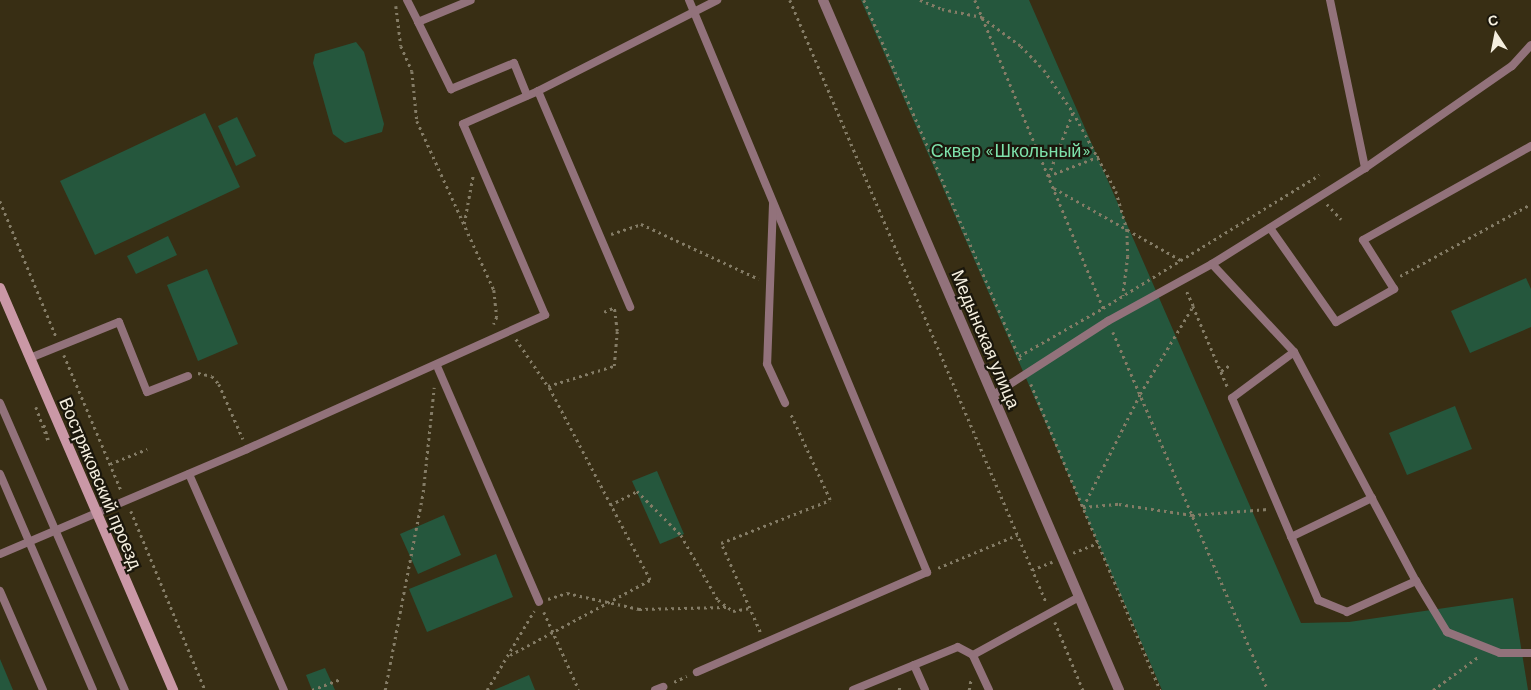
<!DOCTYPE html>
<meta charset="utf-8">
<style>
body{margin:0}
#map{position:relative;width:1531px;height:690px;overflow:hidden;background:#382e14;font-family:Barlow,sans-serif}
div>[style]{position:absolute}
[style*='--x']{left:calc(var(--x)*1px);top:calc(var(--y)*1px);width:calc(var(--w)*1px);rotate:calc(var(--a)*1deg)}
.green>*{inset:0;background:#25573d}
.path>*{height:2.5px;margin-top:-1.25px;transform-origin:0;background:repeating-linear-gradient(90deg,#847c66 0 2.5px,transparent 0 6.5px)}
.lane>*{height:8px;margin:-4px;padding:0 4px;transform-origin:4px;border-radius:4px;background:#92727b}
.street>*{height:10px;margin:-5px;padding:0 5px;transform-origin:5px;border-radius:5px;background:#92727b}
.secondary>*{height:10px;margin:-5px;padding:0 5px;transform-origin:5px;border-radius:5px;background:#ca98a6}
span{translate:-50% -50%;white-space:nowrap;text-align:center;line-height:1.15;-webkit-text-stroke:4.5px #1b170c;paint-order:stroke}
.park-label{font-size:18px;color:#7ee2ab}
.street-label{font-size:18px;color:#f5efdf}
.north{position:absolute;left:1471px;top:10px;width:50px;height:50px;-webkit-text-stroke:4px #1b170c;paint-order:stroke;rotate:349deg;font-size:14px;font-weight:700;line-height:20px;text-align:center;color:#f5efdf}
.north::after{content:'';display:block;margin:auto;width:18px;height:22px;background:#f5efdf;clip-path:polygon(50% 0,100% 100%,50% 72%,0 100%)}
</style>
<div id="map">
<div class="green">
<div style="clip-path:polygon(861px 0,1029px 0,1301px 623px,1349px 622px,1513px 598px,1528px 690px,1162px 690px)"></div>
<div style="clip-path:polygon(356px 42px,364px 52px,384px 124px,382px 132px,345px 143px,333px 134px,313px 63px,315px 54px)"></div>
<div style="clip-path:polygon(205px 113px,240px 187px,95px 255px,60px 181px)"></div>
<div style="clip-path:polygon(237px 117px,256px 156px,236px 166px,218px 126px)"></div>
<div style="clip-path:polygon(168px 236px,177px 255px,136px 274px,127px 256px)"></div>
<div style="clip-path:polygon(207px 269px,238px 344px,198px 361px,167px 285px)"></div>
<div style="clip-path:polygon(1526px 278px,1531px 289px,1531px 327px,1470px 353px,1451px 311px)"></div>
<div style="clip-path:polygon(1455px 406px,1472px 449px,1407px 475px,1389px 433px)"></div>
<div style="clip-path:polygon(657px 471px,684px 534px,660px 544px,632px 481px)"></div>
<div style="clip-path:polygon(444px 515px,461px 555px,418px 574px,400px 534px)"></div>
<div style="clip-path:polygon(496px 554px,513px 597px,427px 632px,409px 589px)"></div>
<div style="clip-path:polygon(0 659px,13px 690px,0 690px)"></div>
<div style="clip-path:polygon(325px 668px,335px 690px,312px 690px,306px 675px)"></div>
<div style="clip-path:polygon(529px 675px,535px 690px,494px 690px)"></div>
</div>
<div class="path">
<div style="--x:790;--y:0;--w:656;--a:66.95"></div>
<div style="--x:864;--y:0;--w:396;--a:66.5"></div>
<div style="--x:920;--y:0;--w:24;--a:22"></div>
<div style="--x:942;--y:9;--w:41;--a:11.3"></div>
<div style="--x:982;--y:17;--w:49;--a:36.6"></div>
<div style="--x:1021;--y:46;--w:33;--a:46"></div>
<div style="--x:1044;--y:70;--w:51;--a:55.4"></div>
<div style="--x:1073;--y:112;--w:90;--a:61.4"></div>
<div style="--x:1116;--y:191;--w:40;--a:74"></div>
<div style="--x:1127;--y:229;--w:27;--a:88"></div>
<div style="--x:1128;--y:256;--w:40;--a:97.1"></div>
<div style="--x:975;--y:0;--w:336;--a:67.4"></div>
<div style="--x:396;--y:6;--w:40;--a:82.9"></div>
<div style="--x:401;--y:46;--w:27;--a:66"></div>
<div style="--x:412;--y:71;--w:50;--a:84.3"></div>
<div style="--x:417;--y:121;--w:186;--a:65.5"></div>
<div style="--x:494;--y:290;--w:27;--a:84"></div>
<div style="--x:497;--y:317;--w:8;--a:113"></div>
<div style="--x:1048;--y:176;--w:69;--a:-68.7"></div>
<div style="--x:1048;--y:176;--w:56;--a:-21"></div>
<div style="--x:1054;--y:188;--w:146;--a:29.6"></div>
<div style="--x:0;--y:201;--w:146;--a:67.5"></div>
<div style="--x:1327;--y:204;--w:21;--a:47"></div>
<div style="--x:464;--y:224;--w:50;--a:-79.6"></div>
<div style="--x:611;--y:234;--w:32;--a:-18"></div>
<div style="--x:641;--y:224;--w:130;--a:25"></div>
<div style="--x:1400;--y:276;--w:149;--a:-28.8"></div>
<div style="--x:1193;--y:306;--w:89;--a:66.9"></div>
<div style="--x:604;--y:312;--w:12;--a:-24"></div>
<div style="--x:1113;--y:332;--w:390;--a:66.6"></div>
<div style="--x:516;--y:339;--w:57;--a:55.8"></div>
<div style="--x:64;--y:355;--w:147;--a:67.1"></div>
<div style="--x:1019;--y:356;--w:97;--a:-29.7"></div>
<div style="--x:1103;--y:308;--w:254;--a:-31.6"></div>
<div style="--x:1221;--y:371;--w:11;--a:-34"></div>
<div style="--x:198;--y:373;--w:14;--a:12"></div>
<div style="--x:212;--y:376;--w:11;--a:49"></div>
<div style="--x:219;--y:384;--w:60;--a:66.4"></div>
<div style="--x:1031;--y:384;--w:332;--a:67.1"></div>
<div style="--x:36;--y:407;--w:35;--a:70"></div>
<div style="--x:48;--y:440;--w:18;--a:-106"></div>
<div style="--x:110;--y:464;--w:40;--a:-22"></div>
<div style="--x:610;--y:505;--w:30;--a:-27"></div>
<div style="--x:637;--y:491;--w:62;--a:45"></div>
<div style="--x:681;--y:535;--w:75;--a:60.4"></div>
<div style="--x:718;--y:600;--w:19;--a:36"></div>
<div style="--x:733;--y:611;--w:17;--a:-10"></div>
<div style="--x:1083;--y:507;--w:127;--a:-63.2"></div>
<div style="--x:1140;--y:394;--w:103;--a:-58.9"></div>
<div style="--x:1193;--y:306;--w:17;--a:-115"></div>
<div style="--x:1083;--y:507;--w:36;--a:-5"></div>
<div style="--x:1119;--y:504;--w:74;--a:8.6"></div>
<div style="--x:1192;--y:515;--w:76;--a:-4.5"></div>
<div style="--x:131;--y:511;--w:194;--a:67.5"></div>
<div style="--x:1073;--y:553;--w:27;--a:-22"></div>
<div style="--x:938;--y:568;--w:86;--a:-22.7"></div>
<div style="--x:1032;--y:570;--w:22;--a:-22"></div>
<div style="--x:548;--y:599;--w:20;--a:-18"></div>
<div style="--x:567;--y:593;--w:74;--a:12.5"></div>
<div style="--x:639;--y:609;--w:88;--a:-1.3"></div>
<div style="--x:544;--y:612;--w:85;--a:65.8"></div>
<div style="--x:1055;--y:622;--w:74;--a:67.6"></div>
<div style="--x:760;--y:632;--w:97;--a:-113.7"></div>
<div style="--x:721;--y:543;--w:117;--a:-21.5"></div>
<div style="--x:830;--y:500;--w:96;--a:-114.7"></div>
<div style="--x:510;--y:655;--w:159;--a:-28.2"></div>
<div style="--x:650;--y:580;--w:219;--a:-117.7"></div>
<div style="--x:548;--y:386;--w:69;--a:-16.9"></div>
<div style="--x:614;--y:366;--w:35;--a:-85"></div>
<div style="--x:617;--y:331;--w:24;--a:-97"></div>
<div style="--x:674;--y:682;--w:14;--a:-25"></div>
<div style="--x:312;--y:690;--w:30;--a:-21"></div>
<div style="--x:385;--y:690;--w:202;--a:-79.1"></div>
<div style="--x:423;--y:492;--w:105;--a:-84"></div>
<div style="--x:487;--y:690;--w:92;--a:-59.3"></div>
<div style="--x:899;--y:690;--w:6;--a:-81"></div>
<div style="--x:969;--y:690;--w:11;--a:-80"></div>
<div style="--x:1433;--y:690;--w:56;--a:-36.3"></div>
</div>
<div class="lane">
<div style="--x:407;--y:0;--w:25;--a:63"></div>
<div style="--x:418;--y:22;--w:57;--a:-22.5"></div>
<div style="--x:689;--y:0;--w:620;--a:67.41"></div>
<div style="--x:927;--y:572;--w:251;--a:156.5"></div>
<div style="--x:1330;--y:0;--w:172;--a:78.2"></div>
<div style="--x:418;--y:22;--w:75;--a:63.8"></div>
<div style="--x:451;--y:89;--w:68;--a:-22.4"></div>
<div style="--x:514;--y:63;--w:35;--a:68"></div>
<div style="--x:538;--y:91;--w:235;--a:66.9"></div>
<div style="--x:773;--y:204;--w:160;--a:92.1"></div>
<div style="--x:767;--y:364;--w:43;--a:65.2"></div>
<div style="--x:1270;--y:228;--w:115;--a:54.9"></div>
<div style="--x:1336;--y:322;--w:67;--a:-29.6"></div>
<div style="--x:1394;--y:289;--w:58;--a:-122.3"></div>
<div style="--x:1363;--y:240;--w:193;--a:-29.2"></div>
<div style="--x:1212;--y:264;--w:120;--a:47"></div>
<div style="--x:1294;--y:352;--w:259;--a:62"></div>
<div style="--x:1416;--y:581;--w:60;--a:58.7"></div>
<div style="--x:1447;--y:632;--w:57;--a:21.6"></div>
<div style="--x:1500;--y:653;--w:31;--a:0"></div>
<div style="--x:1294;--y:352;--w:77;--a:143.4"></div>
<div style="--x:1232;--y:398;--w:220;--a:66.9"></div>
<div style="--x:1318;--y:600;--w:31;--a:22"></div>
<div style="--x:1347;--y:612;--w:76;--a:-24.2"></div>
<div style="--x:30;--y:358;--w:96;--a:-22"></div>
<div style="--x:119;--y:322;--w:75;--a:68.2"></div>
<div style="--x:147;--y:392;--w:44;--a:-21.3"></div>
<div style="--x:437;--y:366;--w:257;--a:66.6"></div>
<div style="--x:993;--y:395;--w:137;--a:-32.8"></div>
<div style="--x:1108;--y:321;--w:119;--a:-28.7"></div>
<div style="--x:1212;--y:264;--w:181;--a:-32.1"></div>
<div style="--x:1365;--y:168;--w:179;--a:-34.8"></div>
<div style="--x:1512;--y:66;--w:28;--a:-48"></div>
<div style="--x:0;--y:403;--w:313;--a:66.5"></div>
<div style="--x:0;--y:474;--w:235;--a:66.7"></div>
<div style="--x:189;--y:474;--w:236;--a:66.3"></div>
<div style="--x:1291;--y:537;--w:90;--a:-25.7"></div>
<div style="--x:0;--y:554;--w:268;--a:-23"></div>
<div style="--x:247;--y:449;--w:327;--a:-24.2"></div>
<div style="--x:545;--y:315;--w:208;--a:-113.2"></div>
<div style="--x:463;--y:124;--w:82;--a:-23.7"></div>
<div style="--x:538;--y:91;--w:201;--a:-26.9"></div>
<div style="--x:0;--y:591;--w:108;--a:66.5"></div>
<div style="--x:914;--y:665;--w:27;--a:66"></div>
<div style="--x:655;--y:690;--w:9;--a:-21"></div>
<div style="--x:853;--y:690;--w:113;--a:-22.3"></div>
<div style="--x:958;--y:647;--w:17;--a:28"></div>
<div style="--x:989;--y:690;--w:38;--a:-115"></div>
<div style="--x:973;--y:655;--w:121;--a:-28.7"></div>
</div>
<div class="street">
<div style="--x:823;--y:0;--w:751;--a:66.78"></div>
</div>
<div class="secondary">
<div style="--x:0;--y:288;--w:438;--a:66.7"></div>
</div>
<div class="park-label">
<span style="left:1011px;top:150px">Сквер «Школьный»</span>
</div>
<div class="street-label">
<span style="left:986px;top:339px;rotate:67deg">Медынская улица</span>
<span style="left:101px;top:483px;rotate:67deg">Востряковский проезд</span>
</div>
<div class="north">С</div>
</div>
